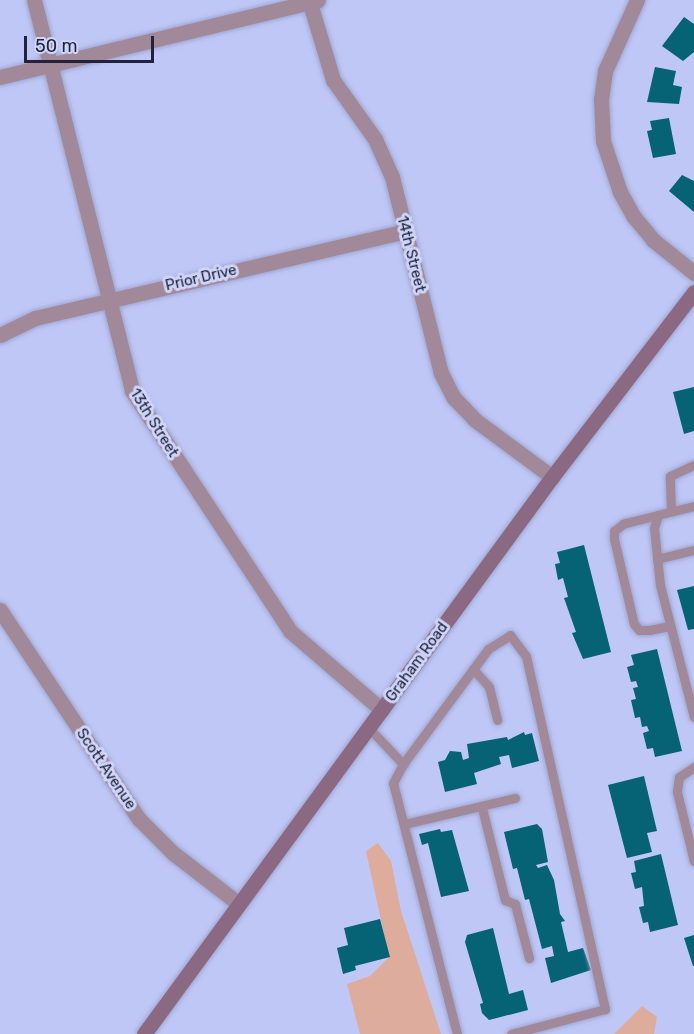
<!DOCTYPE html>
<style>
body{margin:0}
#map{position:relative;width:694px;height:1034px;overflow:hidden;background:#bfc7f6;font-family:Rubik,sans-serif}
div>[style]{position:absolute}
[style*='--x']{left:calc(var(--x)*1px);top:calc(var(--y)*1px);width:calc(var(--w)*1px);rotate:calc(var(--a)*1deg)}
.green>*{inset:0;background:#deac9d}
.building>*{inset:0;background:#066275}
.roads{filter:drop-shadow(0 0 2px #9fa6d0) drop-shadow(0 0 2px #9fa6d0)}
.lane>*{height:9px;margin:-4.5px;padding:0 4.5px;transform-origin:4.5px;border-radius:4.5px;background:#a1899a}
.street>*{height:15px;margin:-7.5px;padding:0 7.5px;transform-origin:7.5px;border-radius:7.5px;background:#a1899a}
.secondary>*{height:15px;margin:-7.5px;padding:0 7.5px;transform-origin:7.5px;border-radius:7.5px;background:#8c6982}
span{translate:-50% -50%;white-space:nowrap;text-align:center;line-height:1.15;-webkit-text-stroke:6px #ced5f9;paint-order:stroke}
.street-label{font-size:15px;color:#20233a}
.scale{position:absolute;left:24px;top:36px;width:130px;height:27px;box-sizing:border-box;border:3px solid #20233a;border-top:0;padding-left:8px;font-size:18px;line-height:21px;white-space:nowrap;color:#20233a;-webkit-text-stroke:4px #ced5f9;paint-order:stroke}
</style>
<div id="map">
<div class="green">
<div style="clip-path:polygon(378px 843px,391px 861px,401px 911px,441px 1034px,360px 1034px,347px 984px,370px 976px,389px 957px,366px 851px)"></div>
<div style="clip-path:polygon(642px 1006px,657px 1017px,654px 1034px,614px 1034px)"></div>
</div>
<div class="building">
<div style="clip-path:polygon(684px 17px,694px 24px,694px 52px,683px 61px,662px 46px)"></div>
<div style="clip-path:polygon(655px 67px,676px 71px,673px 85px,682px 87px,679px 104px,647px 102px)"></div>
<div style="clip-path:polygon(669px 118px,676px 154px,653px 158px,647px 131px,652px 130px,650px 121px)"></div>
<div style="clip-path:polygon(682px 175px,694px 181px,694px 212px,669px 191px)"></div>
<div style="clip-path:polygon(694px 387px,694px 431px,684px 434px,673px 392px)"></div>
<div style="clip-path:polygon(584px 545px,611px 652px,583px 659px,572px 633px,576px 632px,564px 598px,568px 597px,563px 578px,558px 580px,555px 564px,560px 563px,557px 552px)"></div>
<div style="clip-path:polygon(694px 586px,694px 629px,688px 630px,677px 590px)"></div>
<div style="clip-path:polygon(657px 649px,682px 751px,655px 757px,653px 748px,647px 749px,643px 733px,649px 731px,647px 726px,642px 727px,640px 717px,635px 718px,631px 700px,636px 699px,633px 688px,638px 687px,636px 681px,631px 682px,627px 667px,634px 665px,631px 655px)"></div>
<div style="clip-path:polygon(524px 732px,525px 735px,532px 733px,539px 761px,512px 768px,509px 755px,499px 757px,501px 764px,474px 773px,477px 784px,445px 792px,438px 762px,445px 760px,450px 751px,461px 752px,463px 760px,469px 758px,467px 744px,507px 737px,508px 740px)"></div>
<div style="clip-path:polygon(644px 776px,657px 831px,647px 833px,652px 852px,627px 858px,608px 785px)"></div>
<div style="clip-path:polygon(537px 824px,542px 829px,548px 862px,536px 865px,538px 868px,547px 865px,554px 880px,560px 914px,565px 921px,561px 922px,568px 952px,583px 948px,591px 970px,551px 983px,545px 958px,554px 956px,552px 946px,542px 949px,529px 899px,525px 900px,517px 868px,513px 869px,504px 832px)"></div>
<div style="clip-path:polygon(440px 829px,441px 832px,452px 830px,469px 891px,441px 897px,428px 843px,422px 845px,419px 834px)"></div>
<div style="clip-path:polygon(661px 854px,678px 925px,650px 932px,648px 922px,643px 923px,639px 907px,644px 906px,642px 887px,635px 889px,631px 873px,636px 872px,634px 861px)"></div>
<div style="clip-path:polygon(380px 919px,390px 957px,355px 966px,356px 970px,343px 974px,337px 948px,348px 945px,344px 928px)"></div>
<div style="clip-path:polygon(493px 928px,509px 994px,523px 990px,528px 1010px,489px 1020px,482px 1013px,480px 1004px,483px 1003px,465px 942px,467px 935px)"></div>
<div style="clip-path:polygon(694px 935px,694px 966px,693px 966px,684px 938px)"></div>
</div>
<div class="roads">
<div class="lane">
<div style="--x:694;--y:506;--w:37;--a:166"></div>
<div style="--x:658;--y:515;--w:14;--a:107"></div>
<div style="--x:654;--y:528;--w:57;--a:84"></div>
<div style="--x:660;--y:585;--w:136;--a:75.6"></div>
<div style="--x:671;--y:511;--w:35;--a:-92"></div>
<div style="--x:670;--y:476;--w:26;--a:-25"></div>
<div style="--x:658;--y:515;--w:36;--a:166"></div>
<div style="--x:623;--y:524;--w:11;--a:142"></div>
<div style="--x:614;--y:531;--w:8;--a:90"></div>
<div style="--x:614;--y:539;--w:87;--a:76.8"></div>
<div style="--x:634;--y:624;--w:8;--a:50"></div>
<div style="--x:639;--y:630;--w:10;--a:0"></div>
<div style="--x:649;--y:630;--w:21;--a:-11"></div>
<div style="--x:657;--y:559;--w:38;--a:-14"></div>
<div style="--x:473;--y:669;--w:24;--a:48"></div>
<div style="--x:489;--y:687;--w:34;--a:76"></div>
<div style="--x:369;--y:728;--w:50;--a:46.6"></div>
<div style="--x:694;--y:767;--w:18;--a:146"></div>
<div style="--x:679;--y:777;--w:15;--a:98"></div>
<div style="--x:677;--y:792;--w:71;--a:76.2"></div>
<div style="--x:482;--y:808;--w:95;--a:76"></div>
<div style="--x:505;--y:900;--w:11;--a:22"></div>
<div style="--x:515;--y:904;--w:56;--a:75.5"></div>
<div style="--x:404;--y:824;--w:114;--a:-13.2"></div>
<div style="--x:457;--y:1034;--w:259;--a:-104.3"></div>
<div style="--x:393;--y:783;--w:21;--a:-62"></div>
<div style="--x:403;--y:764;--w:143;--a:-53.5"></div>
<div style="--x:488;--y:649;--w:26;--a:-32"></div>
<div style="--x:510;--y:635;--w:26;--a:53"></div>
<div style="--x:526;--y:656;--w:362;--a:77.4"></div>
<div style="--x:605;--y:1009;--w:97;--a:165.1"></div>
</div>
<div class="street">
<div style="--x:34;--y:0;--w:403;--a:75.9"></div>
<div style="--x:132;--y:391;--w:287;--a:56.6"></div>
<div style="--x:290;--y:631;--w:121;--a:40.7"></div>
<div style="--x:309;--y:0;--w:84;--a:73.3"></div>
<div style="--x:333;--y:80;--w:72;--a:54.6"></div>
<div style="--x:375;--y:139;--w:42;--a:65.9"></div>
<div style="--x:392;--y:177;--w:202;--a:76"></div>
<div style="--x:441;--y:373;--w:28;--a:63"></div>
<div style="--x:454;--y:398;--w:30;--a:46"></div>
<div style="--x:475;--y:420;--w:96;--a:36.5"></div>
<div style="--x:637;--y:0;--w:78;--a:114.3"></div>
<div style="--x:605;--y:71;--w:28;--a:98"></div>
<div style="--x:601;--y:99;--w:42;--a:87.3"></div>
<div style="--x:603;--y:141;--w:54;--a:71.6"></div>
<div style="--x:620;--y:192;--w:29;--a:61"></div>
<div style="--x:634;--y:217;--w:30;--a:50"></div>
<div style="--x:653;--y:240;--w:53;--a:38.8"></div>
<div style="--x:0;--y:77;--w:327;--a:-13.6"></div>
<div style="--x:0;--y:335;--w:39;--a:-26"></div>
<div style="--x:35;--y:318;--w:380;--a:-13.2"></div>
<div style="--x:0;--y:610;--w:251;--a:56.4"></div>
<div style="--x:139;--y:819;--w:48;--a:45"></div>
<div style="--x:173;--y:853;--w:83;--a:37.7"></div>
</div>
<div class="secondary">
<div style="--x:144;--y:1034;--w:690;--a:-53.78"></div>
<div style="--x:552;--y:477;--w:233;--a:-52.5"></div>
</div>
</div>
<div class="street-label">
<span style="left:411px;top:254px;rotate:76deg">14th Street</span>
<span style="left:201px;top:278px;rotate:-13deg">Prior Drive</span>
<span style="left:154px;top:423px;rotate:58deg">13th Street</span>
<span style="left:417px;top:662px;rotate:-54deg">Graham Road</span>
<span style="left:106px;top:769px;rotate:56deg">Scott Avenue</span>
</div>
<div class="scale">50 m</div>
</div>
